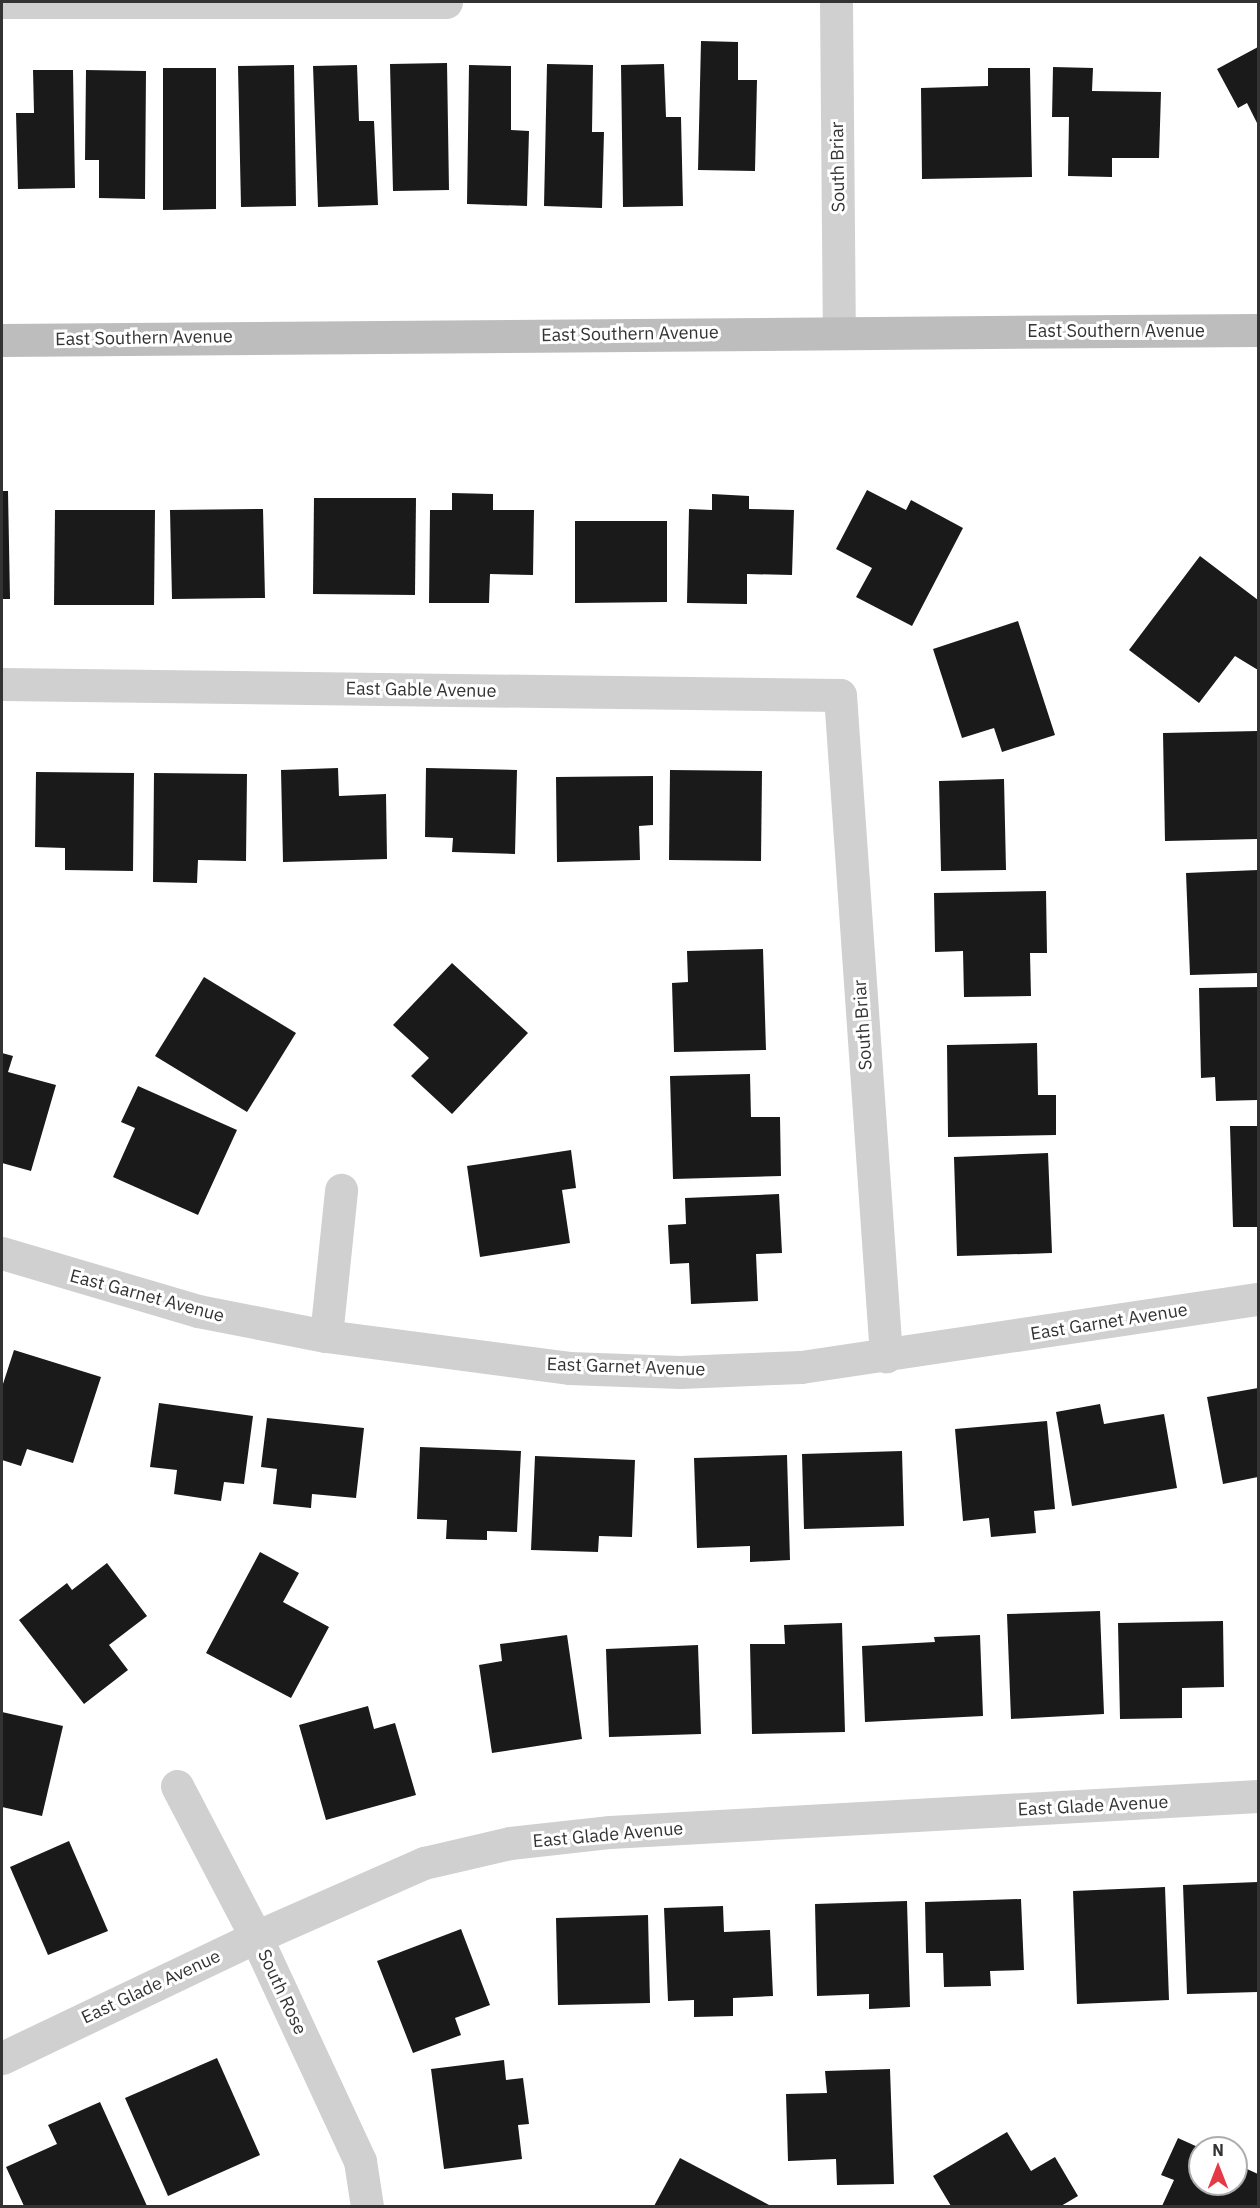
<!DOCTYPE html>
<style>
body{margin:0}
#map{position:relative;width:1260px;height:2208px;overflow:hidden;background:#fff;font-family:"IBM Plex Sans",sans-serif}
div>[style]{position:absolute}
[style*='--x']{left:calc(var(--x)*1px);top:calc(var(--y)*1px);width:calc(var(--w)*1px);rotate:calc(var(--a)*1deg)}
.building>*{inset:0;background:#1a1a1a}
.minor>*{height:33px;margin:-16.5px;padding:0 16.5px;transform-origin:16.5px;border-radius:16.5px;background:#d0d0d0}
.secondary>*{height:33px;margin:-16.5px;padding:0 16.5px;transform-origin:16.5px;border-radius:16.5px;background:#bdbdbd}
span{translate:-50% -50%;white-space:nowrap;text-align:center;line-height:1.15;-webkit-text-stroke:6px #fff;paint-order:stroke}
.street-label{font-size:18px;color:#333}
.frame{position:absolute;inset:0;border:3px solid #333;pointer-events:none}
.north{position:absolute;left:1188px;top:2136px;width:60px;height:60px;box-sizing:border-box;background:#fff;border:2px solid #adadad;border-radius:50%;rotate:0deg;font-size:16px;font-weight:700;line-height:24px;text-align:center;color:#333}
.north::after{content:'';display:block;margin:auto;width:21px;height:27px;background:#e63946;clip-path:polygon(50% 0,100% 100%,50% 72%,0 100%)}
</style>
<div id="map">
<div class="building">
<div style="clip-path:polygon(701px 41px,738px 42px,738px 80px,757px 80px,755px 171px,698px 170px)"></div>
<div style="clip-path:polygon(1258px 47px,1258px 125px,1247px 103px,1238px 108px,1217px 69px)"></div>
<div style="clip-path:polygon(447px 63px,449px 190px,393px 191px,390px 64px)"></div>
<div style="clip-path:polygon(547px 64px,593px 65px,592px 132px,604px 132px,602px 208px,544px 206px)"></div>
<div style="clip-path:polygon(664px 64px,666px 117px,681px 117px,683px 206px,623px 207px,621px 65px)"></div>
<div style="clip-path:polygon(294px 65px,296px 206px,241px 207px,238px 66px)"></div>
<div style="clip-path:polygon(357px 65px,359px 121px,374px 121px,378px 205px,318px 207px,313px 66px)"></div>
<div style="clip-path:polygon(469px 65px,511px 66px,511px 130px,529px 131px,527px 206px,467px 204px)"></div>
<div style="clip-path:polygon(1053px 67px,1093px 68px,1092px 91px,1161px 92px,1159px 158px,1112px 158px,1112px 177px,1068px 176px,1069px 117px,1052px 117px)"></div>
<div style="clip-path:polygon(163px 68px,216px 68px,216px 209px,163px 210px)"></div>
<div style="clip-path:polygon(988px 68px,1030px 68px,1032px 177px,922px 179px,921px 88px,988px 86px)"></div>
<div style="clip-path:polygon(33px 70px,73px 70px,75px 188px,18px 189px,16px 113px,34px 113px)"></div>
<div style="clip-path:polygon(86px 70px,146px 71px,145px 199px,99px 198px,99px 160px,85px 160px)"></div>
<div style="clip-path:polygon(867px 490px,906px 510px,911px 500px,963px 528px,912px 626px,856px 597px,872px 568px,836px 549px)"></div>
<div style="clip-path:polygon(2px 491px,8px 491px,10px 599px,2px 599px)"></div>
<div style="clip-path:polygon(452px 493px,493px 494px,493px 510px,534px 510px,533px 575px,490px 574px,489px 603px,429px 603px,430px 510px,452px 510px)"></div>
<div style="clip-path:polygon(712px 494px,749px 496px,749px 509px,794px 510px,792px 575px,747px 574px,747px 604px,687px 603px,689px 509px,712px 510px)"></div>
<div style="clip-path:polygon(314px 498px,416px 498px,415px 595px,313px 594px)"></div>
<div style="clip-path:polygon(263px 509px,265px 598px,172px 599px,170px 510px)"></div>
<div style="clip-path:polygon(55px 510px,155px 510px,154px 605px,54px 605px)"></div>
<div style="clip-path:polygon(575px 521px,667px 521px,667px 602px,575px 603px)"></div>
<div style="clip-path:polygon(1200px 556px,1258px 600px,1258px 670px,1235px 656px,1199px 703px,1129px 650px)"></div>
<div style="clip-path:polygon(1018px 621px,1055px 735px,1002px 752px,994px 728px,962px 738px,933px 649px)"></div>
<div style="clip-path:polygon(1258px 731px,1258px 839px,1165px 841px,1163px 733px)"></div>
<div style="clip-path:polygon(338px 768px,339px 796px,386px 794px,387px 859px,283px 862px,281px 770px)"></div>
<div style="clip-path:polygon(426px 768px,517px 770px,515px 854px,452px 852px,453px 838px,425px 837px)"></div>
<div style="clip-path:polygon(670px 770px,762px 771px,761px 861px,669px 860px)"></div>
<div style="clip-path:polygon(36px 772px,134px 773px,133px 871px,65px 870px,65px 848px,35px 847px)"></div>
<div style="clip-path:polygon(154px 773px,247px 774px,246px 861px,198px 860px,197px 883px,153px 882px)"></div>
<div style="clip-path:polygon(653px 776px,653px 825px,639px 826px,640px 860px,557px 862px,556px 777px)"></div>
<div style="clip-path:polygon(1004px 779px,1006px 870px,941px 871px,939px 781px)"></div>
<div style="clip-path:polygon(1258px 870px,1258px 973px,1190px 975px,1186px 873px)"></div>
<div style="clip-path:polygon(1046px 891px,1047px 953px,1030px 953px,1031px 996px,964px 997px,963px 951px,935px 952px,934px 893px)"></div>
<div style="clip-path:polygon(763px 949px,766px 1050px,674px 1052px,672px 983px,688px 982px,687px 951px)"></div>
<div style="clip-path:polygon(452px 963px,528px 1033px,452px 1114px,411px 1076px,429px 1058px,393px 1025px)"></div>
<div style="clip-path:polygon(204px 977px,296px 1033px,247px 1112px,155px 1056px)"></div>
<div style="clip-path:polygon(1258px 987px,1258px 1100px,1216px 1101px,1215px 1077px,1201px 1078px,1199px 988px)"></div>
<div style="clip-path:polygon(1037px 1043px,1038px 1095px,1056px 1095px,1056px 1135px,948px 1137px,947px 1045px)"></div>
<div style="clip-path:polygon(2px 1053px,13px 1056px,8px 1072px,56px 1085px,31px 1171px,2px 1163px)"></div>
<div style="clip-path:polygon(750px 1074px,751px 1117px,780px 1117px,781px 1176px,673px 1179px,670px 1076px)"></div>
<div style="clip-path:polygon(138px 1086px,237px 1130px,198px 1215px,113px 1177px,135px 1128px,121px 1122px)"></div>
<div style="clip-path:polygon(1230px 1126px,1258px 1126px,1258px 1227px,1233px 1227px)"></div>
<div style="clip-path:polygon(571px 1150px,576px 1188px,562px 1190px,570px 1243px,480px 1257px,467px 1166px)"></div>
<div style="clip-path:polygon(1048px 1153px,1052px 1253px,957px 1256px,954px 1157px)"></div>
<div style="clip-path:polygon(779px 1194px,782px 1253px,756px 1254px,758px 1301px,691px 1304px,689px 1263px,670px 1264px,668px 1225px,686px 1224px,685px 1198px)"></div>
<div style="clip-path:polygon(14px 1350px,101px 1377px,73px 1463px,27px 1449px,21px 1466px,2px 1460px,2px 1387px)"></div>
<div style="clip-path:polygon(1258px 1388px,1258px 1477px,1223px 1484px,1207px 1397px)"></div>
<div style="clip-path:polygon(159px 1403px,253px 1416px,244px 1484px,224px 1482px,221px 1501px,174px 1494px,177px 1470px,150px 1467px)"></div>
<div style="clip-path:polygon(1100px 1404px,1104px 1424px,1164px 1414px,1177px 1488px,1072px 1506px,1056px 1412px)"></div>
<div style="clip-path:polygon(267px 1418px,364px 1428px,356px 1498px,312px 1494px,311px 1508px,273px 1504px,277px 1469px,261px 1467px)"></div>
<div style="clip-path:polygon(1047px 1421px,1055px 1509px,1034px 1511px,1036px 1533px,991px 1537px,989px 1518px,963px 1521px,955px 1429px)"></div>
<div style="clip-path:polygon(420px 1447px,521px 1451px,517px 1532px,487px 1531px,487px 1540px,446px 1539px,447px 1520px,417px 1519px)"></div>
<div style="clip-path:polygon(902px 1451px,904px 1526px,804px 1529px,802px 1454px)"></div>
<div style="clip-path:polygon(787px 1455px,790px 1560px,750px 1562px,750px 1546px,697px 1548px,694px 1458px)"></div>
<div style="clip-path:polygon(535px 1456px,635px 1460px,632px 1537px,599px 1536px,598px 1552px,531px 1550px)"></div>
<div style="clip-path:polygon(260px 1552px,299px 1573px,283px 1602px,329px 1627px,291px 1698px,206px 1653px)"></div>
<div style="clip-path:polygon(107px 1563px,147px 1616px,109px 1645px,128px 1670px,84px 1704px,19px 1620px,67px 1583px,72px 1590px)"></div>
<div style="clip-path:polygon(1100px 1611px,1104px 1714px,1011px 1719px,1007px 1614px)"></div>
<div style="clip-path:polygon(1223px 1621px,1224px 1687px,1182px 1688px,1182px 1718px,1120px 1719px,1118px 1623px)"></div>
<div style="clip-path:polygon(842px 1623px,845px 1732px,752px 1734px,750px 1644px,785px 1644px,784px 1625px)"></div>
<div style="clip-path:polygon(567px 1635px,582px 1739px,492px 1753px,479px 1665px,502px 1661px,500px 1644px)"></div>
<div style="clip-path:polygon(980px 1635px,983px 1716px,865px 1722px,862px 1646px,935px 1642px,934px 1637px)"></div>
<div style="clip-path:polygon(698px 1645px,701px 1734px,609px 1737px,606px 1649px)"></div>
<div style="clip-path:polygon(368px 1706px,374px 1729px,395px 1723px,416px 1795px,326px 1820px,299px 1725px)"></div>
<div style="clip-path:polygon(2px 1712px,63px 1726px,42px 1816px,2px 1807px)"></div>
<div style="clip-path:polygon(69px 1841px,108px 1931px,48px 1955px,10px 1867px)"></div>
<div style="clip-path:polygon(1258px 1882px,1258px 1992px,1187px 1994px,1183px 1885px)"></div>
<div style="clip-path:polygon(1165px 1887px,1169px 2000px,1077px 2004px,1073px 1891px)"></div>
<div style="clip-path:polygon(1021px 1899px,1024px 1970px,990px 1971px,991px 1986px,944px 1987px,943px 1953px,926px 1953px,925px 1902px)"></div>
<div style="clip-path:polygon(907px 1901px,910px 2007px,869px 2009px,869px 1994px,817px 1996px,815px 1904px)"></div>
<div style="clip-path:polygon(723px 1906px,724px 1932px,770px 1930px,773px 1996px,733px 1998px,733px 2016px,694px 2017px,694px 2000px,668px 2001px,664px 1908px)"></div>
<div style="clip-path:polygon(648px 1915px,650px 2003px,558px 2005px,556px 1918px)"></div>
<div style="clip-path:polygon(461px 1929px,490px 2005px,455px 2018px,461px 2035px,413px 2053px,377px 1961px)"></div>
<div style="clip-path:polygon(217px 2058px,260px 2155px,168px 2196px,125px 2098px)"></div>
<div style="clip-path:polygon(504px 2060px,506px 2080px,523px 2078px,529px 2124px,518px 2125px,522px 2159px,444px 2169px,431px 2069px)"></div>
<div style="clip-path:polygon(890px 2069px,894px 2184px,837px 2185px,836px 2159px,788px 2161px,786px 2094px,827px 2093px,825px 2071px)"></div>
<div style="clip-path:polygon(100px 2102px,147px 2206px,24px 2206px,6px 2167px,57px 2144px,48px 2125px)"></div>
<div style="clip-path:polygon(1007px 2132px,1031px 2171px,1055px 2157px,1078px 2196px,1061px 2206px,951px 2206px,933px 2176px)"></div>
<div style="clip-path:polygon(1178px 2138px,1200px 2148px,1200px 2184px,1236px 2184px,1236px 2164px,1258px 2174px,1258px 2206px,1162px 2206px,1174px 2180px,1161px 2175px)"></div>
<div style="clip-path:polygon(680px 2158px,771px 2206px,654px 2206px)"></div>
</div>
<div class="minor">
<div style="--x:2;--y:2;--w:444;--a:0"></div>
<div style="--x:836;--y:2;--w:330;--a:89.5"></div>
<div style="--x:2;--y:684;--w:838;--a:0.75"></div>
<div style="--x:840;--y:695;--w:663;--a:86.02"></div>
<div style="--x:2;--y:1253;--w:204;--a:16.5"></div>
<div style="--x:198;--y:1311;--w:130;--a:11.1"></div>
<div style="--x:326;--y:1336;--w:245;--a:7.5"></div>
<div style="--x:569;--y:1368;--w:111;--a:2.1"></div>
<div style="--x:680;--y:1372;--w:121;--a:-2.4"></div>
<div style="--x:801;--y:1367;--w:462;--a:-8.5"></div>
<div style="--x:326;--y:1336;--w:147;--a:-84.1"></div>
<div style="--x:177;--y:1786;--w:170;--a:62.4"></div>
<div style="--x:256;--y:1937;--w:247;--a:65.1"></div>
<div style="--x:360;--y:2161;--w:46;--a:81.2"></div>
<div style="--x:2;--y:2058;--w:281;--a:-25.5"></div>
<div style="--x:256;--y:1937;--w:184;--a:-23.8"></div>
<div style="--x:424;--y:1863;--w:88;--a:-13.1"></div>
<div style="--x:510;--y:1843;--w:101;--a:-6.3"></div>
<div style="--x:610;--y:1832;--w:649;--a:-3.18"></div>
</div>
<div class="secondary">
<div style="--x:2;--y:340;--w:1256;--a:-0.46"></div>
</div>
<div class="street-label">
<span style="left:838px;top:167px;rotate:-91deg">South Briar</span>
<span style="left:1116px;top:331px">East Southern Avenue</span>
<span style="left:630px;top:334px;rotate:-1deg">East Southern Avenue</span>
<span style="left:144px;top:338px;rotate:-1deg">East Southern Avenue</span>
<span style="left:421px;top:690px;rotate:1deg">East Gable Avenue</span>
<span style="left:863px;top:1025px;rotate:-94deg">South Briar</span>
<span style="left:147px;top:1296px;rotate:15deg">East Garnet Avenue</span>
<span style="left:1109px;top:1322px;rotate:-9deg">East Garnet Avenue</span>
<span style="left:626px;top:1367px;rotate:2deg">East Garnet Avenue</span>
<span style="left:1093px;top:1806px;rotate:-3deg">East Glade Avenue</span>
<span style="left:608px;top:1835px;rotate:-5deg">East Glade Avenue</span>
<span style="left:151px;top:1987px;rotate:-25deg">East Glade Avenue</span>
<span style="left:282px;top:1992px;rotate:65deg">South Rose</span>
</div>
<div class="frame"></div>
<div class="north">N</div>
</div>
